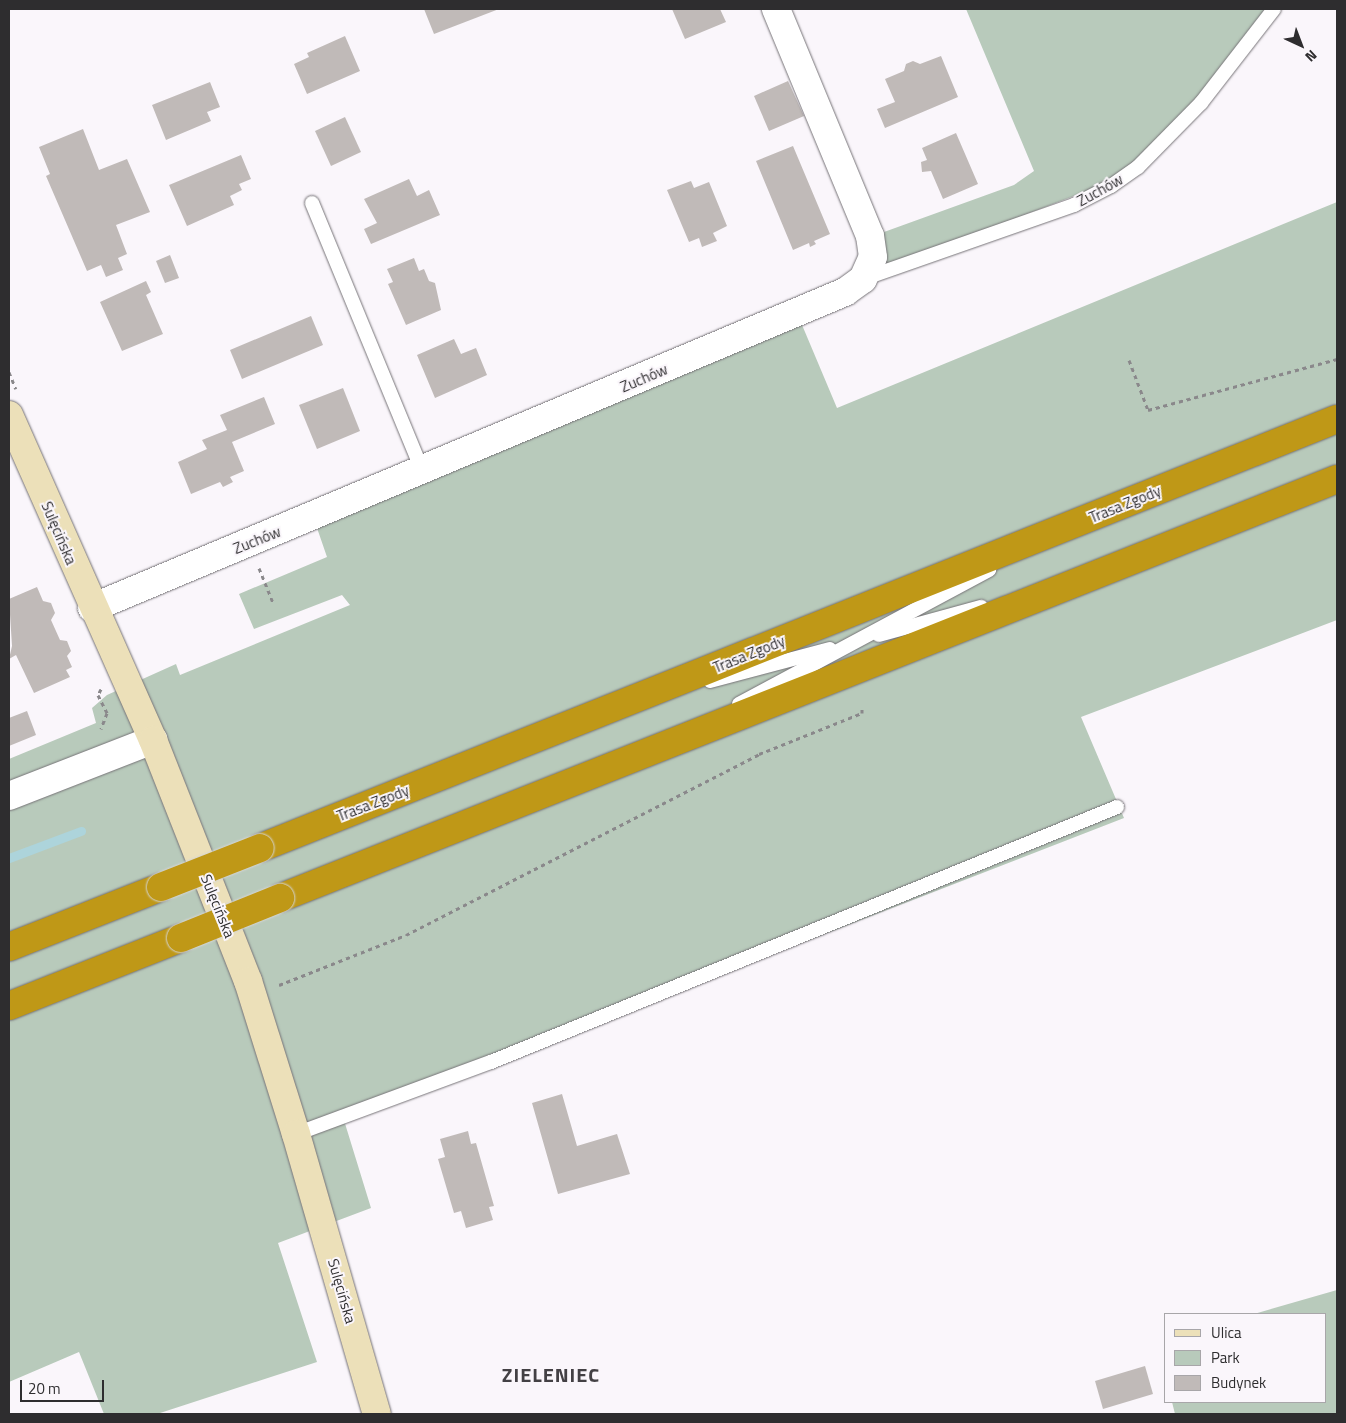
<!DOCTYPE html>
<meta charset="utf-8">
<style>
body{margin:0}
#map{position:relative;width:1346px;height:1423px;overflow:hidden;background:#faf6fb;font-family:"Titillium Web",sans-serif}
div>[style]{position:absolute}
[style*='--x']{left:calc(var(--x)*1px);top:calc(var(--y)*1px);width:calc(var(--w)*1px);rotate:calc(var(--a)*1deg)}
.green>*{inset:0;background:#b8cabb}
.stream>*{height:9px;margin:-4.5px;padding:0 4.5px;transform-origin:4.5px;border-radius:4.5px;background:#add4db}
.building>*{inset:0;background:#c0bab8}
.path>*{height:3px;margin-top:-1.5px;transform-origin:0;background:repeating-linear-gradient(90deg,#8a888b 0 4px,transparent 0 8px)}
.roads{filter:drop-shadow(0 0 1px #767377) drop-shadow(0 0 1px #767377)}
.lane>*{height:14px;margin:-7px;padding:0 7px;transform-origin:7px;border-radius:7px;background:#fff}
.street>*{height:28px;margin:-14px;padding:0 14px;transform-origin:14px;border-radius:14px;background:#fff}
.secondary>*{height:28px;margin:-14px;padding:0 14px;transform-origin:14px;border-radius:14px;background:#ece0b9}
.highway>*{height:28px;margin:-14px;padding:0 14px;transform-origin:14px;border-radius:14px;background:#bf9817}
.bridges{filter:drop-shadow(0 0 1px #d5d5d5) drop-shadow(0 0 1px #d5d5d5)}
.highway-bridge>*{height:28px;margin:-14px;padding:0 14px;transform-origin:14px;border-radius:14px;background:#bf9817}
span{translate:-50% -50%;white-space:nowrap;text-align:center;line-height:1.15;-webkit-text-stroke:4px #faf6fb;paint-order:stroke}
.street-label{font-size:15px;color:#2e2d2f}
.district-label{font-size:20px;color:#434044;font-weight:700;letter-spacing:1px}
.frame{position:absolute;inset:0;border:10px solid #2e2d2f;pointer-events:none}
.legend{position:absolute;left:1164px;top:1313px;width:162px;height:90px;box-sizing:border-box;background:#faf6fb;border:1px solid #a8a6a9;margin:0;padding:6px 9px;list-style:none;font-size:15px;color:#2e2d2f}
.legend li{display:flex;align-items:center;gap:10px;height:25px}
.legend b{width:25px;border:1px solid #a8a6a9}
.north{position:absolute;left:1276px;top:20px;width:50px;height:50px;-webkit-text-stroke:4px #faf6fb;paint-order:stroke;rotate:137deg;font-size:14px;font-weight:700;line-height:20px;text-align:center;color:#2e2d2f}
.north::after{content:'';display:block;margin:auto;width:18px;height:22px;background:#2e2d2f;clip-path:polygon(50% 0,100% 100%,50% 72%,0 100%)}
.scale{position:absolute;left:20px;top:1380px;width:84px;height:22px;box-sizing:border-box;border:2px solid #2e2d2f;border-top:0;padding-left:6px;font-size:15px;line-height:18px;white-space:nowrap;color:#2e2d2f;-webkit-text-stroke:4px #faf6fb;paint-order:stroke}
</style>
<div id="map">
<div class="green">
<div style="clip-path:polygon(966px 9px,1273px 9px,1227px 70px,1126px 176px,878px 271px,884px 232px,1014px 185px,1034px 171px)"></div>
<div style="clip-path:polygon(1337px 202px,1337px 620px,1081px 717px,1124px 818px,351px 1118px,343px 1117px,371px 1208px,278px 1243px,317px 1362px,157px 1414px,104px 1414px,79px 1352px,9px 1382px,9px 759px,96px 723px,92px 708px,107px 695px,176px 664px,180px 675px,350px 605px,342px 595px,254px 629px,239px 594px,327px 557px,317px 528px,797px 313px,837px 408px)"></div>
<div style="clip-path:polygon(1337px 1290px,1337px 1414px,1175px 1414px,1172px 1402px,1325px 1402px,1325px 1314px,1254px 1314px)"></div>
</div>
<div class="stream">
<div style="--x:9;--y:858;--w:77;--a:-20.6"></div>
</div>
<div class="building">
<div style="clip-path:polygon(424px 9px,499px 9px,434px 34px)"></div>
<div style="clip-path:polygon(672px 9px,720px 9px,726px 22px,685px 39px)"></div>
<div style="clip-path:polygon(345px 36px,360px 71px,307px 94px,294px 64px,309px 57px,307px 53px)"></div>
<div style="clip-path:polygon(941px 56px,958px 97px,885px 128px,877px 109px,895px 102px,885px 79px,904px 71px,906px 64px,913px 61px,920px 64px)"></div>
<div style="clip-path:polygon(788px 81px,804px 116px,769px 131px,754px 96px)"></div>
<div style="clip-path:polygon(210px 82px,220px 107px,207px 112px,211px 121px,166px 140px,152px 105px)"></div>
<div style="clip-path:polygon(345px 117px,361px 152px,331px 166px,315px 131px)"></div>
<div style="clip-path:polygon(83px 129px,99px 170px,127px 159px,150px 212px,116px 225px,127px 254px,118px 258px,123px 270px,106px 277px,101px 265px,87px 271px,46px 176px,50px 174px,39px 147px)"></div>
<div style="clip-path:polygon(956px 133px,978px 184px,943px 199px,931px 171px,922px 172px,921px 162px,927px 160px,922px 148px)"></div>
<div style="clip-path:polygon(793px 146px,830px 234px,814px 241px,816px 244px,810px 247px,809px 243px,793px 250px,756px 161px)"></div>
<div style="clip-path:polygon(241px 155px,251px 179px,239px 184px,242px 190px,230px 196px,234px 205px,187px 226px,169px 185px)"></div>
<div style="clip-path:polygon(409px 179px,417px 196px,429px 190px,440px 215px,371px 244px,364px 229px,377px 223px,364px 199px)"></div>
<div style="clip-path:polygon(691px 181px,694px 188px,709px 182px,727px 226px,713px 233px,717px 241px,702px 247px,699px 238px,689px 242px,667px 190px)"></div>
<div style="clip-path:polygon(170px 255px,179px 278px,165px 283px,156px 261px)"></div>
<div style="clip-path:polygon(414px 258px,419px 271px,424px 269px,429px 281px,435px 283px,441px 310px,406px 325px,388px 284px,393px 282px,387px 269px)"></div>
<div style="clip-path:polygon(146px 281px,151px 292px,146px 295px,163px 334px,122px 351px,100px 302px)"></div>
<div style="clip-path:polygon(311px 316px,323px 345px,242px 379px,230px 350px)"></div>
<div style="clip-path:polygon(454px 339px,461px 354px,476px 348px,487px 375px,435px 398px,417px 355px)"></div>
<div style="clip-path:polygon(343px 388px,360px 431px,317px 449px,299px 405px)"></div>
<div style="clip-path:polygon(264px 397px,275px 424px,232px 442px,244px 471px,230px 477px,233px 482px,223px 487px,220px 482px,191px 494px,178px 462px,207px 449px,202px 440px,227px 430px,220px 415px)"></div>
<div style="clip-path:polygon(37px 587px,43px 601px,51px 603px,55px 613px,51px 620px,60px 640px,67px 641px,71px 651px,67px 656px,72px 667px,66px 670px,70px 677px,34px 693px,16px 655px,9px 659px,12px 646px,9px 599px)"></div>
<div style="clip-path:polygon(27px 711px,36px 735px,9px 746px,9px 718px)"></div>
<div style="clip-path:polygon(562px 1094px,577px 1146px,617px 1134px,630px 1174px,558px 1194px,532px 1103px)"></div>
<div style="clip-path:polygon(468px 1131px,471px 1144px,476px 1143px,494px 1206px,489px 1207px,493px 1220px,466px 1228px,461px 1211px,454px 1213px,438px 1159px,445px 1157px,440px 1139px)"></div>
<div style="clip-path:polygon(1145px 1366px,1153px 1394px,1103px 1409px,1095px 1381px)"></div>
</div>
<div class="path">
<div style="--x:1129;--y:360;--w:53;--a:69.2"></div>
<div style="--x:1148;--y:410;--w:196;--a:-15.1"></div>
<div style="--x:9;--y:372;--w:18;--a:68"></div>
<div style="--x:259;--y:568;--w:37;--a:68"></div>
<div style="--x:101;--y:689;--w:7;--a:117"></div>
<div style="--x:98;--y:695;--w:20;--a:63"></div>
<div style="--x:107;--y:713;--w:17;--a:111"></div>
<div style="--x:279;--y:985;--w:136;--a:-21.5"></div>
<div style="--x:406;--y:935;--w:397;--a:-27.1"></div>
<div style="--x:759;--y:754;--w:111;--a:-21.7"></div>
<div style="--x:862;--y:713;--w:5;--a:-90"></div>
</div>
<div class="roads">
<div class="lane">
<div style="--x:312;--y:203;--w:291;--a:67.6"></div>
<div style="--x:863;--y:279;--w:224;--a:-19.3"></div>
<div style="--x:1074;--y:205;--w:42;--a:-27.2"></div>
<div style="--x:1111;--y:186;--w:33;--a:-35"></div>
<div style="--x:1138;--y:167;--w:90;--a:-45.5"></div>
<div style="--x:1201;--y:103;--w:119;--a:-52.2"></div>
<div style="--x:879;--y:635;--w:106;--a:-15.4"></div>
<div style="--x:710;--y:681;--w:124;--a:-14.9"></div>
<div style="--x:739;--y:704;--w:284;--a:-28.2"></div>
<div style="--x:296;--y:1134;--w:208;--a:-20.3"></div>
<div style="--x:491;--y:1062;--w:676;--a:-22.16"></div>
</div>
<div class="street">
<div style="--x:92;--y:608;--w:817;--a:-22.77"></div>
<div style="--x:845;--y:292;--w:22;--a:-36"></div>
<div style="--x:863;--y:279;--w:24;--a:-66"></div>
<div style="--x:873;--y:257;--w:21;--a:-98"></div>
<div style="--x:870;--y:236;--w:246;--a:-112.5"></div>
<div style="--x:9;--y:796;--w:155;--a:-21.3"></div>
</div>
<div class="secondary">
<div style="--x:9;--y:415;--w:355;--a:66.1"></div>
<div style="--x:153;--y:740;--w:259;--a:68.5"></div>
<div style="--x:248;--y:981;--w:160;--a:72.6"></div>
<div style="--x:296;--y:1134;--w:291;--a:73.9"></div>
</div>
<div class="highway">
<div style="--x:260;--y:848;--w:1159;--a:-21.72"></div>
<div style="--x:280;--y:898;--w:1137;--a:-21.62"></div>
<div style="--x:9;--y:947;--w:163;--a:-21.5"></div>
<div style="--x:9;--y:1006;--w:185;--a:-21.6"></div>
</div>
</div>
<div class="bridges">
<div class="highway-bridge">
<div style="--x:161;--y:887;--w:106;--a:-21.5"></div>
<div style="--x:181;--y:938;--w:107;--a:-22"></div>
</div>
</div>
<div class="street-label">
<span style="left:1100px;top:190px;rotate:-29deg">Zuchów</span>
<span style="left:644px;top:378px;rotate:-23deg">Zuchów</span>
<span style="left:1125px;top:504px;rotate:-22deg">Trasa Zgody</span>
<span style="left:59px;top:533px;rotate:67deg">Sulęcińska</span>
<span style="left:257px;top:540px;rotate:-22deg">Zuchów</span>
<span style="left:749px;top:654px;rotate:-22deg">Trasa Zgody</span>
<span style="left:373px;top:803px;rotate:-21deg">Trasa Zgody</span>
<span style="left:218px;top:906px;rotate:68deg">Sulęcińska</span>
<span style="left:342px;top:1291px;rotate:74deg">Sulęcińska</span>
</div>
<div class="district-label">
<span style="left:551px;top:1374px">ZIELENIEC</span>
</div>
<div class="frame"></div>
<ul class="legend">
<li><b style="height:6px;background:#ece0b9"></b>Ulica</li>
<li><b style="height:14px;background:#b8cabb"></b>Park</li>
<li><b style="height:14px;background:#c0bab8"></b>Budynek</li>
</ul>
<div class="north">N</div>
<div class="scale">20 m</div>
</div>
